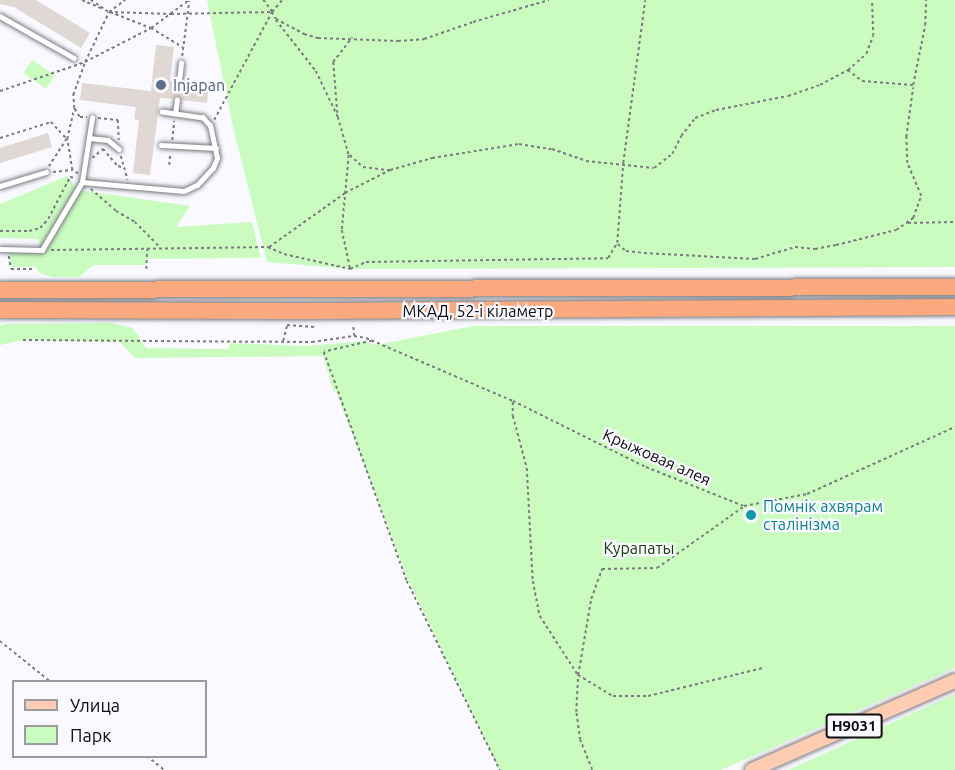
<!DOCTYPE html>
<meta charset="utf-8">
<style>
body{margin:0}
#map{position:relative;width:955px;height:770px;overflow:hidden;background:#f9f9ff;font-family:Ubuntu,sans-serif}
div>[style]{position:absolute}
[style*='--x']{left:calc(var(--x)*1px);top:calc(var(--y)*1px);width:calc(var(--w)*1px);rotate:calc(var(--a)*1deg)}
.green>*{inset:0;background:#cafcc0}
.building>*{inset:0;background:#dfd8d4}
.path>*{height:1.5px;margin-top:-0.75px;transform-origin:0;background:repeating-linear-gradient(90deg,#7b7b7f 0 3px,transparent 0 6px)}
.roads{filter:drop-shadow(0 0 2px #7a7b81) drop-shadow(0 0 2px #7a7b81)}
.lane>*{height:4.5px;margin:-2.25px;padding:0 2.25px;transform-origin:2.25px;border-radius:2.25px;background:#fff}
.primary>*{height:14px;margin:-7px;padding:0 7px;transform-origin:7px;border-radius:7px;background:#fdccb3}
.highway>*{height:16px;margin:-8px;padding:0 8px;transform-origin:8px;border-radius:8px;background:#fbaa80}
.dots>*{width:16px;height:16px;translate:-50% -50%;box-sizing:border-box;border:3px solid #f9f9ff;border-radius:50%}
span{translate:-50% -50%;white-space:nowrap;text-align:center;line-height:1.15;-webkit-text-stroke:4.5px #f9f9ff;paint-order:stroke}
.shield-label span{padding:2px 4px;background:#f9f9ff;border:2px solid;border-radius:4px;-webkit-text-stroke-width:0}
.shield-label{font-size:15px;color:#0e0e10;font-weight:700}
.service-label{font-size:16px;color:#4e5e75}
.left{translate:0 -50%;text-align:left}
.street-label{font-size:16px;color:#0e0e10}
.culture-label{font-size:16px;color:#0d838f}
.park-label{font-size:16px;color:#0b4300}
.legend{position:absolute;left:12px;top:680px;width:195px;height:78px;box-sizing:border-box;background:#f9f9ff;border:2px solid #9b9b9f;margin:0;padding:8px 10px;list-style:none;font-size:18px;color:#0e0e10}
.legend li{display:flex;align-items:center;gap:12px;height:30px}
.legend b{width:30px;border:2px solid #9b9b9f}
</style>
<div id="map">
<div class="green">
<div style="clip-path:polygon(207px 0,955px 0,955px 267px,350px 269px,267px 262px,233px 127px)"></div>
<div style="clip-path:polygon(32px 60px,55px 75px,46px 89px,23px 73px)"></div>
<div style="clip-path:polygon(67px 176px,78px 190px,190px 206px,176px 227px,252px 222px,261px 258px,147px 259px,146px 265px,94px 265px,79px 277px,54px 277px,41px 274px,35px 267px,10px 267px,9px 249px,42px 249px,38px 239px,0 238px,0 204px)"></div>
<div style="clip-path:polygon(111px 323px,133px 328px,146px 348px,228px 349px,230px 343px,305px 346px,364px 341px,376px 345px,473px 326px,955px 326px,955px 668px,721px 770px,499px 770px,408px 580px,335px 389px,334px 393px,323px 356px,135px 358px,120px 342px,23px 340px,0 345px,0 326px,5px 324px)"></div>
<div style="clip-path:polygon(955px 694px,955px 770px,788px 770px)"></div>
</div>
<div class="building">
<div style="clip-path:polygon(0 0,36px 0,90px 33px,81px 48px,14px 7px,0 4px)"></div>
<div style="clip-path:polygon(156px 45px,174px 47px,170px 81px,175px 81px,176px 85px,180px 86px,184px 82px,209px 85px,207px 103px,181px 100px,177px 96px,173px 99px,160px 98px,150px 175px,133px 173px,139px 120px,134px 119px,136px 107px,80px 100px,82px 83px,151px 91px)"></div>
<div style="clip-path:polygon(48px 133px,52px 147px,0 163px,0 148px)"></div>
</div>
<div class="path">
<div style="--x:82;--y:0;--w:23;--a:23"></div>
<div style="--x:91;--y:0;--w:22;--a:34"></div>
<div style="--x:109;--y:12;--w:62;--a:1.8"></div>
<div style="--x:171;--y:14;--w:101;--a:-1.1"></div>
<div style="--x:272;--y:12;--w:16;--a:-50"></div>
<div style="--x:110;--y:12;--w:44;--a:21.3"></div>
<div style="--x:151;--y:28;--w:37;--a:31"></div>
<div style="--x:272;--y:12;--w:8;--a:60"></div>
<div style="--x:276;--y:19;--w:32;--a:28"></div>
<div style="--x:304;--y:34;--w:15;--a:16"></div>
<div style="--x:318;--y:38;--w:80;--a:2.1"></div>
<div style="--x:398;--y:41;--w:26;--a:-4"></div>
<div style="--x:424;--y:39;--w:52;--a:-19.1"></div>
<div style="--x:473;--y:22;--w:79;--a:-16.1"></div>
<div style="--x:276;--y:20;--w:65;--a:51.9"></div>
<div style="--x:316;--y:71;--w:51;--a:64.4"></div>
<div style="--x:338;--y:117;--w:40;--a:74"></div>
<div style="--x:349;--y:155;--w:75;--a:95.3"></div>
<div style="--x:342;--y:230;--w:40;--a:78"></div>
<div style="--x:182;--y:56;--w:55;--a:-82.7"></div>
<div style="--x:848;--y:70;--w:24;--a:-42"></div>
<div style="--x:866;--y:54;--w:19;--a:-69"></div>
<div style="--x:873;--y:36;--w:36;--a:-92"></div>
<div style="--x:0;--y:91;--w:90;--a:-18.8"></div>
<div style="--x:85;--y:62;--w:55;--a:-64.4"></div>
<div style="--x:109;--y:12;--w:20;--a:-37"></div>
<div style="--x:75;--y:109;--w:9;--a:58"></div>
<div style="--x:80;--y:117;--w:7;--a:0"></div>
<div style="--x:337;--y:113;--w:51;--a:-94.5"></div>
<div style="--x:333;--y:62;--w:31;--a:-52"></div>
<div style="--x:98;--y:118;--w:20;--a:6"></div>
<div style="--x:118;--y:120;--w:20;--a:87"></div>
<div style="--x:214;--y:120;--w:123;--a:-61.8"></div>
<div style="--x:272;--y:12;--w:15;--a:-127"></div>
<div style="--x:0;--y:138;--w:53;--a:-17.4"></div>
<div style="--x:51;--y:122;--w:23;--a:47"></div>
<div style="--x:67;--y:139;--w:33;--a:123"></div>
<div style="--x:172;--y:140;--w:19;--a:-84"></div>
<div style="--x:350;--y:155;--w:18;--a:43"></div>
<div style="--x:363;--y:167;--w:26;--a:7"></div>
<div style="--x:121;--y:156;--w:25;--a:74"></div>
<div style="--x:92;--y:158;--w:14;--a:-39"></div>
<div style="--x:103;--y:149;--w:23;--a:49"></div>
<div style="--x:118;--y:166;--w:6;--a:18"></div>
<div style="--x:169;--y:165;--w:11;--a:-85"></div>
<div style="--x:53;--y:172;--w:19;--a:-6"></div>
<div style="--x:78;--y:174;--w:7;--a:-146"></div>
<div style="--x:72;--y:170;--w:31;--a:-99"></div>
<div style="--x:67;--y:139;--w:32;--a:-77"></div>
<div style="--x:74;--y:108;--w:13;--a:-94"></div>
<div style="--x:73;--y:95;--w:35;--a:-70"></div>
<div style="--x:85;--y:62;--w:74;--a:-27.3"></div>
<div style="--x:151;--y:28;--w:47;--a:-36.4"></div>
<div style="--x:91;--y:189;--w:33;--a:41"></div>
<div style="--x:116;--y:211;--w:22;--a:30"></div>
<div style="--x:135;--y:222;--w:35;--a:45"></div>
<div style="--x:908;--y:223;--w:47;--a:-1.2"></div>
<div style="--x:0;--y:231;--w:29;--a:0"></div>
<div style="--x:29;--y:231;--w:11;--a:-15"></div>
<div style="--x:40;--y:228;--w:12;--a:-48"></div>
<div style="--x:48;--y:219;--w:47;--a:-62.4"></div>
<div style="--x:70;--y:177;--w:6;--a:9"></div>
<div style="--x:618;--y:244;--w:11;--a:41"></div>
<div style="--x:626;--y:251;--w:18;--a:6"></div>
<div style="--x:644;--y:253;--w:111;--a:3.1"></div>
<div style="--x:755;--y:259;--w:42;--a:-16.7"></div>
<div style="--x:795;--y:247;--w:20;--a:6"></div>
<div style="--x:815;--y:249;--w:21;--a:-11"></div>
<div style="--x:836;--y:245;--w:62;--a:-14"></div>
<div style="--x:896;--y:230;--w:21;--a:-35"></div>
<div style="--x:913;--y:218;--w:23;--a:-70"></div>
<div style="--x:921;--y:196;--w:36;--a:-113"></div>
<div style="--x:907;--y:163;--w:26;--a:-92"></div>
<div style="--x:906;--y:137;--w:50;--a:-82"></div>
<div style="--x:269;--y:247;--w:93;--a:-35.4"></div>
<div style="--x:345;--y:193;--w:51;--a:-27.1"></div>
<div style="--x:390;--y:170;--w:44;--a:-15.9"></div>
<div style="--x:432;--y:158;--w:88;--a:-9.1"></div>
<div style="--x:519;--y:144;--w:33;--a:9"></div>
<div style="--x:552;--y:149;--w:36;--a:19"></div>
<div style="--x:586;--y:161;--w:68;--a:5.9"></div>
<div style="--x:654;--y:168;--w:23;--a:-38"></div>
<div style="--x:672;--y:154;--w:20;--a:-63"></div>
<div style="--x:681;--y:136;--w:23;--a:-52"></div>
<div style="--x:695;--y:118;--w:22;--a:-21"></div>
<div style="--x:716;--y:110;--w:73;--a:-11"></div>
<div style="--x:788;--y:96;--w:34;--a:-19"></div>
<div style="--x:820;--y:85;--w:32;--a:-28"></div>
<div style="--x:848;--y:70;--w:18;--a:38"></div>
<div style="--x:862;--y:81;--w:51;--a:4.5"></div>
<div style="--x:913;--y:85;--w:61;--a:-78.7"></div>
<div style="--x:925;--y:25;--w:25;--a:-88"></div>
<div style="--x:51;--y:250;--w:217;--a:-0.8"></div>
<div style="--x:268;--y:247;--w:17;--a:24"></div>
<div style="--x:284;--y:254;--w:68;--a:12.8"></div>
<div style="--x:350;--y:269;--w:17;--a:-24"></div>
<div style="--x:366;--y:262;--w:242;--a:-0.9"></div>
<div style="--x:608;--y:258;--w:17;--a:-59"></div>
<div style="--x:617;--y:243;--w:80;--a:-85.7"></div>
<div style="--x:623;--y:163;--w:164;--a:-82.3"></div>
<div style="--x:9;--y:256;--w:13;--a:81"></div>
<div style="--x:11;--y:269;--w:21;--a:0"></div>
<div style="--x:146;--y:269;--w:20;--a:-87"></div>
<div style="--x:354;--y:336;--w:12;--a:9"></div>
<div style="--x:366;--y:338;--w:160;--a:23.2"></div>
<div style="--x:513;--y:401;--w:148;--a:26.4"></div>
<div style="--x:646;--y:467;--w:105;--a:21.7"></div>
<div style="--x:744;--y:506;--w:64;--a:-10.8"></div>
<div style="--x:807;--y:494;--w:162;--a:-24.4"></div>
<div style="--x:23;--y:340;--w:289;--a:0.4"></div>
<div style="--x:312;--y:342;--w:42;--a:-8.1"></div>
<div style="--x:354;--y:336;--w:9;--a:-96"></div>
<div style="--x:283;--y:341;--w:16;--a:-76"></div>
<div style="--x:287;--y:325;--w:27;--a:4"></div>
<div style="--x:372;--y:341;--w:49;--a:167.1"></div>
<div style="--x:324;--y:352;--w:244;--a:70.1"></div>
<div style="--x:407;--y:581;--w:211;--a:63.8"></div>
<div style="--x:513;--y:402;--w:14;--a:90"></div>
<div style="--x:513;--y:416;--w:54;--a:74.9"></div>
<div style="--x:527;--y:468;--w:113;--a:87"></div>
<div style="--x:533;--y:581;--w:36;--a:79"></div>
<div style="--x:540;--y:616;--w:70;--a:57.2"></div>
<div style="--x:578;--y:675;--w:41;--a:31"></div>
<div style="--x:613;--y:696;--w:35;--a:0"></div>
<div style="--x:648;--y:696;--w:118;--a:-13.7"></div>
<div style="--x:0;--y:641;--w:65;--a:38.8"></div>
<div style="--x:147;--y:756;--w:22;--a:39"></div>
<div style="--x:592;--y:770;--w:32;--a:-112"></div>
<div style="--x:580;--y:740;--w:28;--a:-98"></div>
<div style="--x:576;--y:712;--w:37;--a:-87"></div>
<div style="--x:578;--y:675;--w:77;--a:-80.3"></div>
<div style="--x:591;--y:599;--w:32;--a:-70"></div>
<div style="--x:602;--y:569;--w:55;--a:-1"></div>
<div style="--x:657;--y:568;--w:105;--a:-35.3"></div>
</div>
<div class="roads">
<div class="lane">
<div style="--x:0;--y:16;--w:85;--a:29.6"></div>
<div style="--x:179;--y:82;--w:19;--a:-84"></div>
<div style="--x:175;--y:114;--w:14;--a:-82"></div>
<div style="--x:89;--y:138;--w:19;--a:6"></div>
<div style="--x:108;--y:140;--w:14;--a:39"></div>
<div style="--x:161;--y:145;--w:55;--a:3.1"></div>
<div style="--x:82;--y:182;--w:102;--a:5"></div>
<div style="--x:184;--y:191;--w:14;--a:-25"></div>
<div style="--x:197;--y:185;--w:23;--a:-47"></div>
<div style="--x:213;--y:168;--w:11;--a:-68"></div>
<div style="--x:217;--y:158;--w:33;--a:-102"></div>
<div style="--x:210;--y:126;--w:11;--a:-131"></div>
<div style="--x:203;--y:118;--w:41;--a:-171.7"></div>
<div style="--x:0;--y:186;--w:48;--a:-16.9"></div>
<div style="--x:0;--y:249;--w:42;--a:1.4"></div>
<div style="--x:42;--y:250;--w:79;--a:-59.5"></div>
<div style="--x:82;--y:182;--w:65;--a:-81.1"></div>
</div>
<div class="primary">
<div style="--x:752;--y:770;--w:222;--a:-23.7"></div>
</div>
<div class="highway">
<div style="--x:0;--y:290;--w:955;--a:-0.18"></div>
<div style="--x:0;--y:310;--w:302;--a:0.2"></div>
<div style="--x:302;--y:311;--w:653;--a:-0.35"></div>
</div>
</div>
<div class="dots">
<div style="left:161px;top:85px;background:#5c6f8a"></div>
<div style="left:751px;top:515px;background:#0f9aa8"></div>
</div>
<div class="shield-label">
<span style="left:854px;top:726px">Н9031</span>
</div>
<div class="service-label">
<span class="left" style="left:173px;top:85px">Injapan</span>
</div>
<div class="street-label">
<span style="left:478px;top:311px">МКАД, 52-і кіламетр</span>
<span style="left:657px;top:457px;rotate:24deg">Крыжовая алея</span>
</div>
<div class="culture-label">
<span class="left" style="left:763px;top:515px">Помнік ахвярам<br>сталінізма</span>
</div>
<div class="park-label">
<span style="left:639px;top:548px">Курапаты</span>
</div>
<ul class="legend">
<li><b style="height:8px;background:#fdccb3"></b>Улица</li>
<li><b style="height:16px;background:#cafcc0"></b>Парк</li>
</ul>
</div>
